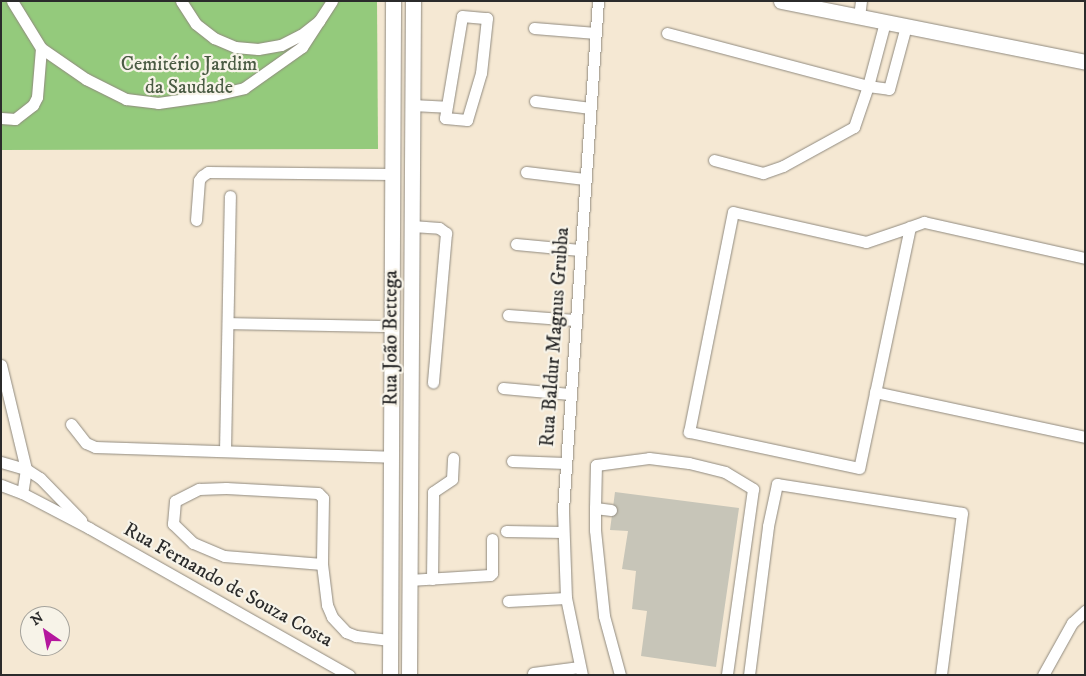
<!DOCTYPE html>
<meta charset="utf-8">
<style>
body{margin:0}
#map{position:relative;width:1086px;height:676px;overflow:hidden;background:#f5e8d3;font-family:"IM FELL DW Pica",serif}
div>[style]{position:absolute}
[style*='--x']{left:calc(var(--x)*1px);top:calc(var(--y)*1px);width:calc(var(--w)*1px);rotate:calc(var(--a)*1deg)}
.industrial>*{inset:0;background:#c7c5b8}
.green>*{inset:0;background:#94ca7c}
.roads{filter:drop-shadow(0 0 1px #908a7f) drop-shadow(0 0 1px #908a7f)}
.minor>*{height:11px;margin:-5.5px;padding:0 5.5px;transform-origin:5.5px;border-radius:5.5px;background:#fff}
.major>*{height:15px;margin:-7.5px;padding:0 7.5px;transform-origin:7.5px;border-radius:7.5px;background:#fff}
span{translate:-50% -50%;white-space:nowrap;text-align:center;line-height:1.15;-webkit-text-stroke:4.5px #f7f3e8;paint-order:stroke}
.park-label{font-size:20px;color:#4a5b43}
.street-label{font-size:20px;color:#2b2b2b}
.frame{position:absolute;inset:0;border:2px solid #2b2b2b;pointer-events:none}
.north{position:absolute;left:20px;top:606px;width:50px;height:50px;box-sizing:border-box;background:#f7f3e8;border:1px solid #a5a39c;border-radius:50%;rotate:327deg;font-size:14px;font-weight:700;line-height:20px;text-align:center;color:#2b2b2b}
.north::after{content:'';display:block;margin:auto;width:18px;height:22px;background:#b5179e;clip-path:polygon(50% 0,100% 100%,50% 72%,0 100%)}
</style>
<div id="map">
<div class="industrial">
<div style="clip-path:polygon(615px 492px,739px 508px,716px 667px,641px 656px,647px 611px,632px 609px,636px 571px,622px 569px,628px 531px,610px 530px)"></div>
</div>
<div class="green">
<div style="clip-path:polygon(1px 1px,377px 1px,378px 149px,1px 150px)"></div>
</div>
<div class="roads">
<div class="minor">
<div style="--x:12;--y:1;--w:55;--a:58.3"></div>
<div style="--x:41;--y:48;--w:55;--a:34.6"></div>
<div style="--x:86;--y:79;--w:45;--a:26.6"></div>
<div style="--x:126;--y:99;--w:32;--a:7"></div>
<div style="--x:158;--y:103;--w:57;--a:-8.1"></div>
<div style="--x:214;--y:95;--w:31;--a:-13"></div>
<div style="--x:244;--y:88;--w:71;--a:-35.3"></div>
<div style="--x:302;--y:47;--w:31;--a:-57"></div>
<div style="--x:181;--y:1;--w:27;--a:57"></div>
<div style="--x:196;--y:24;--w:23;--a:38"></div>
<div style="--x:214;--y:38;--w:23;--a:23"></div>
<div style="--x:235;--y:47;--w:23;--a:5"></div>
<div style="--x:258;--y:49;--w:23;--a:-10"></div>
<div style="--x:281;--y:45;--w:22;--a:-27"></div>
<div style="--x:301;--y:35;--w:23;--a:-38"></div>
<div style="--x:319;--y:21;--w:24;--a:-57"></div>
<div style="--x:462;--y:16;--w:25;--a:5"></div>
<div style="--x:487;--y:18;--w:55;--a:96.2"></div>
<div style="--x:481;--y:73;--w:49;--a:106.6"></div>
<div style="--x:467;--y:120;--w:22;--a:-175"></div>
<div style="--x:445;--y:118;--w:103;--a:-80.5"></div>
<div style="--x:859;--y:17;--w:16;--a:-83"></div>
<div style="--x:534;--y:28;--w:62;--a:4.6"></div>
<div style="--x:667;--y:33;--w:208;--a:14.8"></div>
<div style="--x:868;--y:86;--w:66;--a:-75.1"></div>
<div style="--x:535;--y:101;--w:56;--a:7.1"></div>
<div style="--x:412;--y:105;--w:34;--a:3"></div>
<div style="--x:1;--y:118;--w:14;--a:4"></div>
<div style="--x:15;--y:119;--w:23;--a:-38"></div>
<div style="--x:33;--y:105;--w:9;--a:-63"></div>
<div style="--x:37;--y:97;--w:49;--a:-85.3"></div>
<div style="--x:714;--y:160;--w:51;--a:14.9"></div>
<div style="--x:763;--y:173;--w:21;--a:-19"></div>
<div style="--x:783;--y:166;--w:81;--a:-28.8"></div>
<div style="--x:854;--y:127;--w:43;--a:-71.1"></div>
<div style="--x:868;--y:86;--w:21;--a:8"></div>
<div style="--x:889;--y:89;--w:65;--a:-74.9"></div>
<div style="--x:526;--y:172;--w:59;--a:6.8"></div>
<div style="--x:196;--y:220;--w:40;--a:-85.7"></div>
<div style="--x:199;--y:180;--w:5;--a:-53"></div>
<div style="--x:202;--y:176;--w:7;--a:-34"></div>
<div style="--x:208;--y:172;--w:184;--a:0.6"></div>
<div style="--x:412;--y:226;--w:27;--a:4"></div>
<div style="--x:439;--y:228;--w:9;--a:36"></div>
<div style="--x:446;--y:233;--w:150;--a:95"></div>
<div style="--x:910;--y:227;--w:246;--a:101.9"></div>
<div style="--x:859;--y:468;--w:174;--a:-168"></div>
<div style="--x:689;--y:432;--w:224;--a:-78.7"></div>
<div style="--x:733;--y:212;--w:136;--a:12.7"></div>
<div style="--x:866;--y:242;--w:46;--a:-18.8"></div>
<div style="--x:910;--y:227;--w:15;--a:-20"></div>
<div style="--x:924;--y:222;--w:165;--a:12.6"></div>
<div style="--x:516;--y:244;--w:64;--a:5.4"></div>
<div style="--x:508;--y:315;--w:67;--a:4.3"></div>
<div style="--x:228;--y:323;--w:163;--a:1.1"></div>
<div style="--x:1;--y:365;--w:107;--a:76.5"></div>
<div style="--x:26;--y:469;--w:24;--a:99"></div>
<div style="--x:503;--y:388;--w:67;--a:5.1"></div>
<div style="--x:875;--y:392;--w:215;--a:12.1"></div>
<div style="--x:71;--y:424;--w:24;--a:52"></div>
<div style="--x:86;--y:443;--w:10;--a:24"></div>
<div style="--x:95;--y:447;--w:296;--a:1.9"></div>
<div style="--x:225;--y:451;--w:255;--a:-88.9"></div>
<div style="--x:512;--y:461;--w:53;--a:2.2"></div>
<div style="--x:1;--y:462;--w:26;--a:16"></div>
<div style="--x:26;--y:469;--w:17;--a:33"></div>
<div style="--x:40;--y:478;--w:59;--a:45.7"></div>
<div style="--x:1;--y:485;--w:22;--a:21"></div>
<div style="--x:22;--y:493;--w:76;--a:27.6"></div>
<div style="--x:89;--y:528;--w:299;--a:29.5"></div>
<div style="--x:595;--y:508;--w:43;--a:-88.7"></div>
<div style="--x:596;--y:465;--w:53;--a:-7.5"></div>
<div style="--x:649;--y:458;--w:40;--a:7.1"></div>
<div style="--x:689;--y:463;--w:37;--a:14"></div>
<div style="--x:725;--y:472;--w:33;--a:31"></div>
<div style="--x:753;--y:489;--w:188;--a:98"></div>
<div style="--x:611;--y:510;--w:16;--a:-173"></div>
<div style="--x:595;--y:508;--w:22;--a:90"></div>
<div style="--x:595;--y:530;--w:86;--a:84"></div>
<div style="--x:604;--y:616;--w:61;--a:74.8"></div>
<div style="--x:506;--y:531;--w:57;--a:1"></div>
<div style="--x:322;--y:564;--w:98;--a:-175.3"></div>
<div style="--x:224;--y:556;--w:34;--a:-157"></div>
<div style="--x:193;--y:543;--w:28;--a:-136"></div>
<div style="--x:173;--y:524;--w:23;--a:-85"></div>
<div style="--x:175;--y:501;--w:27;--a:-27"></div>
<div style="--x:199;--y:489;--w:27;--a:-2"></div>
<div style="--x:226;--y:488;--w:92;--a:3.1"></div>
<div style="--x:318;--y:493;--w:7;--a:45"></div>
<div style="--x:323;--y:498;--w:66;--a:90.9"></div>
<div style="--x:322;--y:564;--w:41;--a:83"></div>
<div style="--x:327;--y:605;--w:13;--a:67"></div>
<div style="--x:332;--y:617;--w:21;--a:47"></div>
<div style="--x:346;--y:632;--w:11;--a:22"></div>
<div style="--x:356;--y:636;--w:34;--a:7"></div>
<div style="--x:432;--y:579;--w:87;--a:-89.3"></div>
<div style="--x:433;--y:492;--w:23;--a:-34"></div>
<div style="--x:452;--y:479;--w:21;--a:-87"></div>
<div style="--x:409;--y:580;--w:81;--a:-3.5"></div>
<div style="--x:490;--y:575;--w:3;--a:-45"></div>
<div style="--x:492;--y:573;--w:34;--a:-90"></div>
<div style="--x:508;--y:601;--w:58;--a:-3"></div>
<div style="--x:533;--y:673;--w:47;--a:-7.3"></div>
<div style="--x:582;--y:675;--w:79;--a:-101.7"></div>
<div style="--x:566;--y:598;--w:88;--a:-92"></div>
<div style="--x:563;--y:510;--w:510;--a:-86.07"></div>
<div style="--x:749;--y:675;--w:150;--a:-82.7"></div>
<div style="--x:768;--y:526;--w:43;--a:-77.9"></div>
<div style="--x:777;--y:484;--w:187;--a:8.9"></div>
<div style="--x:962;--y:513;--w:163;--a:97.4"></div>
<div style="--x:1043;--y:675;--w:60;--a:-60.9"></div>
<div style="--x:1072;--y:623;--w:18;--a:-43"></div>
</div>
<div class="major">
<div style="--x:781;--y:1;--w:310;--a:11.3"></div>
<div style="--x:390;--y:675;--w:674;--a:-89.74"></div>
<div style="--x:409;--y:675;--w:674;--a:-89.66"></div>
</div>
</div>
<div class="park-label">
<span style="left:189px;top:76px">Cemitério Jardim<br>da Saudade</span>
</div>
<div class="street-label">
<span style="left:555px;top:337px;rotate:-86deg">Rua Baldur Magnus Grubba</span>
<span style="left:391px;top:338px;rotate:-90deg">Rua João Bettega</span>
<span style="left:228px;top:585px;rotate:29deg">Rua Fernando de Souza Costa</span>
</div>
<div class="frame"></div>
<div class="north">N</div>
</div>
